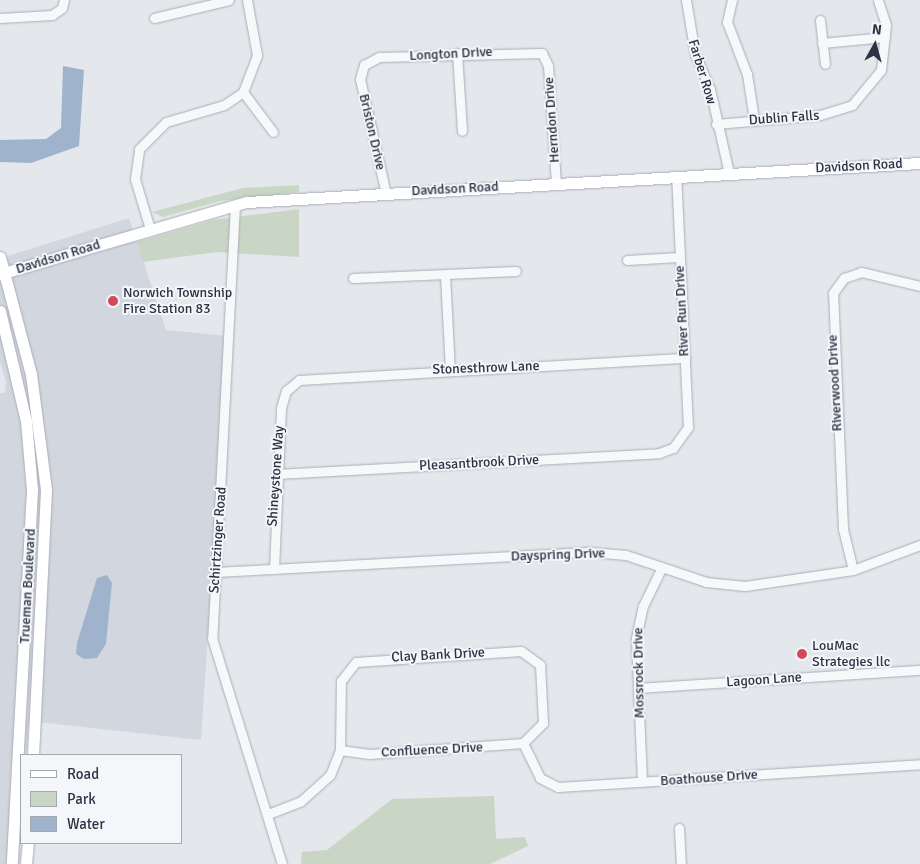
<!DOCTYPE html>
<style>
body{margin:0}
#map{position:relative;width:920px;height:864px;overflow:hidden;background:#e4e7ec;font-family:Signika,sans-serif}
div>[style]{position:absolute}
[style*='--x']{left:calc(var(--x)*1px);top:calc(var(--y)*1px);width:calc(var(--w)*1px);rotate:calc(var(--a)*1deg)}
.built>*{inset:0;background:#d2d6de}
.green>*{inset:0;background:#c9d6c5}
.water>*{inset:0;background:#9fb4cc}
.roads{filter:drop-shadow(0 0 1px #a9aeb7) drop-shadow(0 0 1px #a9aeb7)}
.minor>*{height:9px;margin:-4.5px;padding:0 4.5px;transform-origin:4.5px;border-radius:4.5px;background:#f7f8fa}
.secondary>*{height:11px;margin:-5.5px;padding:0 5.5px;transform-origin:5.5px;border-radius:5.5px;background:#fff}
.dots>*{width:14px;height:14px;translate:-50% -50%;box-sizing:border-box;border:2px solid #f4f6f9;border-radius:50%}
span{translate:-50% -50%;white-space:nowrap;text-align:center;line-height:1.15;-webkit-text-stroke:4px #f4f6f9;paint-order:stroke}
.street-label{font-size:14px;color:#2b3445}
.poi-label{font-size:14px;color:#2b3445}
.left{translate:0 -50%;text-align:left}
.legend{position:absolute;left:20px;top:754px;width:162px;height:90px;box-sizing:border-box;background:#f4f6f9;border:1px solid #a4a8b1;margin:0;padding:6px 9px;list-style:none;font-size:15px;color:#2b3445}
.legend li{display:flex;align-items:center;gap:10px;height:25px}
.legend b{width:25px;border:1px solid #a4a8b1}
.north{position:absolute;left:850px;top:20px;width:50px;height:50px;-webkit-text-stroke:4px #f4f6f9;paint-order:stroke;rotate:7deg;font-size:14px;font-weight:700;line-height:20px;text-align:center;color:#2b3445}
.north::after{content:'';display:block;margin:auto;width:18px;height:22px;background:#2b3445;clip-path:polygon(50% 0,100% 100%,50% 72%,0 100%)}
</style>
<div id="map">
<div class="built">
<div style="clip-path:polygon(129px 218px,166px 330px,227px 336px,201px 740px,29px 721px,26px 755px,21px 755px,19px 864px,0 864px,0 393px,5px 393px,6px 382px,0 362px,0 266px,5px 257px)"></div>
</div>
<div class="green">
<div style="clip-path:polygon(299px 185px,299px 192px,220px 201px,163px 217px,152px 212px,243px 188px)"></div>
<div style="clip-path:polygon(299px 209px,299px 257px,217px 252px,143px 262px,137px 242px,213px 220px)"></div>
<div style="clip-path:polygon(494px 796px,496px 839px,525px 837px,528px 846px,490px 864px,301px 864px,302px 852px,327px 850px,392px 799px)"></div>
</div>
<div class="water">
<div style="clip-path:polygon(63px 66px,84px 70px,79px 146px,31px 163px,0 162px,0 140px,46px 139px,61px 128px)"></div>
<div style="clip-path:polygon(107px 575px,112px 583px,106px 644px,97px 658px,84px 659px,76px 654px,77px 643px,97px 578px)"></div>
</div>
<div class="roads">
<div class="minor">
<div style="--x:686;--y:0;--w:55;--a:80.5"></div>
<div style="--x:695;--y:54;--w:38;--a:67"></div>
<div style="--x:710;--y:89;--w:86;--a:77.3"></div>
<div style="--x:732;--y:0;--w:23;--a:103"></div>
<div style="--x:727;--y:22;--w:56;--a:69"></div>
<div style="--x:747;--y:74;--w:46;--a:81.2"></div>
<div style="--x:0;--y:18;--w:52;--a:-3.3"></div>
<div style="--x:52;--y:15;--w:12;--a:-35"></div>
<div style="--x:62;--y:8;--w:8;--a:-76"></div>
<div style="--x:154;--y:18;--w:77;--a:-13.5"></div>
<div style="--x:820;--y:20;--w:44;--a:83.5"></div>
<div style="--x:822;--y:43;--w:63;--a:-5.4"></div>
<div style="--x:457;--y:53;--w:78;--a:86.3"></div>
<div style="--x:243;--y:92;--w:50;--a:53.1"></div>
<div style="--x:716;--y:124;--w:104;--a:-4.9"></div>
<div style="--x:820;--y:115;--w:34;--a:-17"></div>
<div style="--x:852;--y:105;--w:45;--a:-50.4"></div>
<div style="--x:881;--y:70;--w:45;--a:-83.7"></div>
<div style="--x:886;--y:25;--w:26;--a:-108"></div>
<div style="--x:386;--y:194;--w:118;--a:-102.7"></div>
<div style="--x:360;--y:79;--w:15;--a:-74"></div>
<div style="--x:364;--y:65;--w:17;--a:-28"></div>
<div style="--x:379;--y:57;--w:163;--a:-1.4"></div>
<div style="--x:542;--y:53;--w:14;--a:65"></div>
<div style="--x:548;--y:66;--w:117;--a:86.1"></div>
<div style="--x:235;--y:205;--w:434;--a:93"></div>
<div style="--x:212;--y:638;--w:237;--a:72.8"></div>
<div style="--x:150;--y:229;--w:52;--a:-106.7"></div>
<div style="--x:135;--y:179;--w:30;--a:-82"></div>
<div style="--x:139;--y:149;--w:38;--a:-45"></div>
<div style="--x:166;--y:122;--w:60;--a:-16.3"></div>
<div style="--x:224;--y:105;--w:23;--a:-34"></div>
<div style="--x:243;--y:92;--w:40;--a:-69"></div>
<div style="--x:257;--y:55;--w:56;--a:-100.3"></div>
<div style="--x:627;--y:260;--w:52;--a:-3.3"></div>
<div style="--x:445;--y:275;--w:94;--a:87"></div>
<div style="--x:353;--y:278;--w:163;--a:-2.5"></div>
<div style="--x:276;--y:474;--w:384;--a:-3.1"></div>
<div style="--x:659;--y:453;--w:15;--a:-20"></div>
<div style="--x:673;--y:448;--w:26;--a:-54"></div>
<div style="--x:688;--y:427;--w:251;--a:-92.7"></div>
<div style="--x:274;--y:569;--w:161;--a:-87.5"></div>
<div style="--x:281;--y:408;--w:18;--a:-74"></div>
<div style="--x:286;--y:391;--w:17;--a:-40"></div>
<div style="--x:299;--y:380;--w:387;--a:-3.3"></div>
<div style="--x:853;--y:570;--w:42;--a:-103.7"></div>
<div style="--x:843;--y:529;--w:236;--a:-92.4"></div>
<div style="--x:833;--y:293;--w:19;--a:-54"></div>
<div style="--x:844;--y:278;--w:18;--a:-19"></div>
<div style="--x:861;--y:272;--w:61;--a:13.3"></div>
<div style="--x:216;--y:572;--w:376;--a:-3.1"></div>
<div style="--x:591;--y:552;--w:35;--a:5"></div>
<div style="--x:626;--y:555;--w:84;--a:18.6"></div>
<div style="--x:706;--y:582;--w:39;--a:6"></div>
<div style="--x:745;--y:586;--w:109;--a:-8.4"></div>
<div style="--x:853;--y:570;--w:72;--a:-20.5"></div>
<div style="--x:638;--y:688;--w:283;--a:-3.7"></div>
<div style="--x:523;--y:743;--w:39;--a:64"></div>
<div style="--x:540;--y:778;--w:20;--a:27"></div>
<div style="--x:558;--y:787;--w:363;--a:-3.6"></div>
<div style="--x:642;--y:782;--w:144;--a:-92.4"></div>
<div style="--x:636;--y:638;--w:33;--a:-78"></div>
<div style="--x:643;--y:606;--w:41;--a:-64.1"></div>
<div style="--x:268;--y:814;--w:34;--a:-21"></div>
<div style="--x:300;--y:802;--w:40;--a:-42"></div>
<div style="--x:330;--y:775;--w:27;--a:-68"></div>
<div style="--x:340;--y:750;--w:69;--a:-89.2"></div>
<div style="--x:341;--y:681;--w:24;--a:-52"></div>
<div style="--x:356;--y:662;--w:165;--a:-3.8"></div>
<div style="--x:521;--y:651;--w:24;--a:36"></div>
<div style="--x:540;--y:665;--w:58;--a:87"></div>
<div style="--x:543;--y:723;--w:28;--a:135"></div>
<div style="--x:523;--y:743;--w:154;--a:175.9"></div>
<div style="--x:369;--y:754;--w:29;--a:-172"></div>
<div style="--x:679;--y:828;--w:36;--a:87"></div>
</div>
<div class="secondary">
<div style="--x:0;--y:257;--w:121;--a:75.2"></div>
<div style="--x:31;--y:374;--w:117;--a:82.6"></div>
<div style="--x:46;--y:490;--w:265;--a:92.8"></div>
<div style="--x:0;--y:274;--w:257;--a:-16.3"></div>
<div style="--x:247;--y:202;--w:674;--a:-3.32"></div>
<div style="--x:0;--y:311;--w:113;--a:76.7"></div>
<div style="--x:26;--y:421;--w:69;--a:85"></div>
<div style="--x:32;--y:490;--w:375;--a:93.1"></div>
<div style="--x:26;--y:864;--w:21;--a:-85"></div>
</div>
</div>
<div class="dots">
<div style="left:113px;top:301px;background:#d1495b"></div>
<div style="left:802px;top:654px;background:#d1495b"></div>
</div>
<div class="street-label">
<span style="left:451px;top:54px;rotate:-3deg">Longton Drive</span>
<span style="left:702px;top:72px;rotate:73deg">Farber Row</span>
<span style="left:784px;top:118px;rotate:-4deg">Dublin Falls</span>
<span style="left:552px;top:120px;rotate:-94deg">Herndon Drive</span>
<span style="left:372px;top:132px;rotate:77deg">Briston Drive</span>
<span style="left:859px;top:166px;rotate:-3deg">Davidson Road</span>
<span style="left:455px;top:189px;rotate:-3deg">Davidson Road</span>
<span style="left:58px;top:257px;rotate:-17deg">Davidson Road</span>
<span style="left:682px;top:311px;rotate:-93deg">River Run Drive</span>
<span style="left:486px;top:368px;rotate:-2deg">Stonesthrow Lane</span>
<span style="left:835px;top:383px;rotate:-93deg">Riverwood Drive</span>
<span style="left:479px;top:463px;rotate:-3deg">Pleasantbrook Drive</span>
<span style="left:276px;top:476px;rotate:-86deg">Shineystone Way</span>
<span style="left:218px;top:540px;rotate:-86deg">Schirtzinger Road</span>
<span style="left:558px;top:555px;rotate:-2deg">Dayspring Drive</span>
<span style="left:28px;top:586px;rotate:-87deg">Trueman Boulevard</span>
<span style="left:438px;top:655px;rotate:-3deg">Clay Bank Drive</span>
<span style="left:639px;top:673px;rotate:-91deg">Mossrock Drive</span>
<span style="left:764px;top:680px;rotate:-4deg">Lagoon Lane</span>
<span style="left:432px;top:750px;rotate:-3deg">Confluence Drive</span>
<span style="left:709px;top:778px;rotate:-4deg">Boathouse Drive</span>
</div>
<div class="poi-label">
<span class="left" style="left:123px;top:301px">Norwich Township<br>Fire Station 83</span>
<span class="left" style="left:812px;top:654px">LouMac<br>Strategies llc</span>
</div>
<ul class="legend">
<li><b style="height:6px;background:#fff"></b>Road</li>
<li><b style="height:14px;background:#c9d6c5"></b>Park</li>
<li><b style="height:14px;background:#9fb4cc"></b>Water</li>
</ul>
<div class="north">N</div>
</div>
